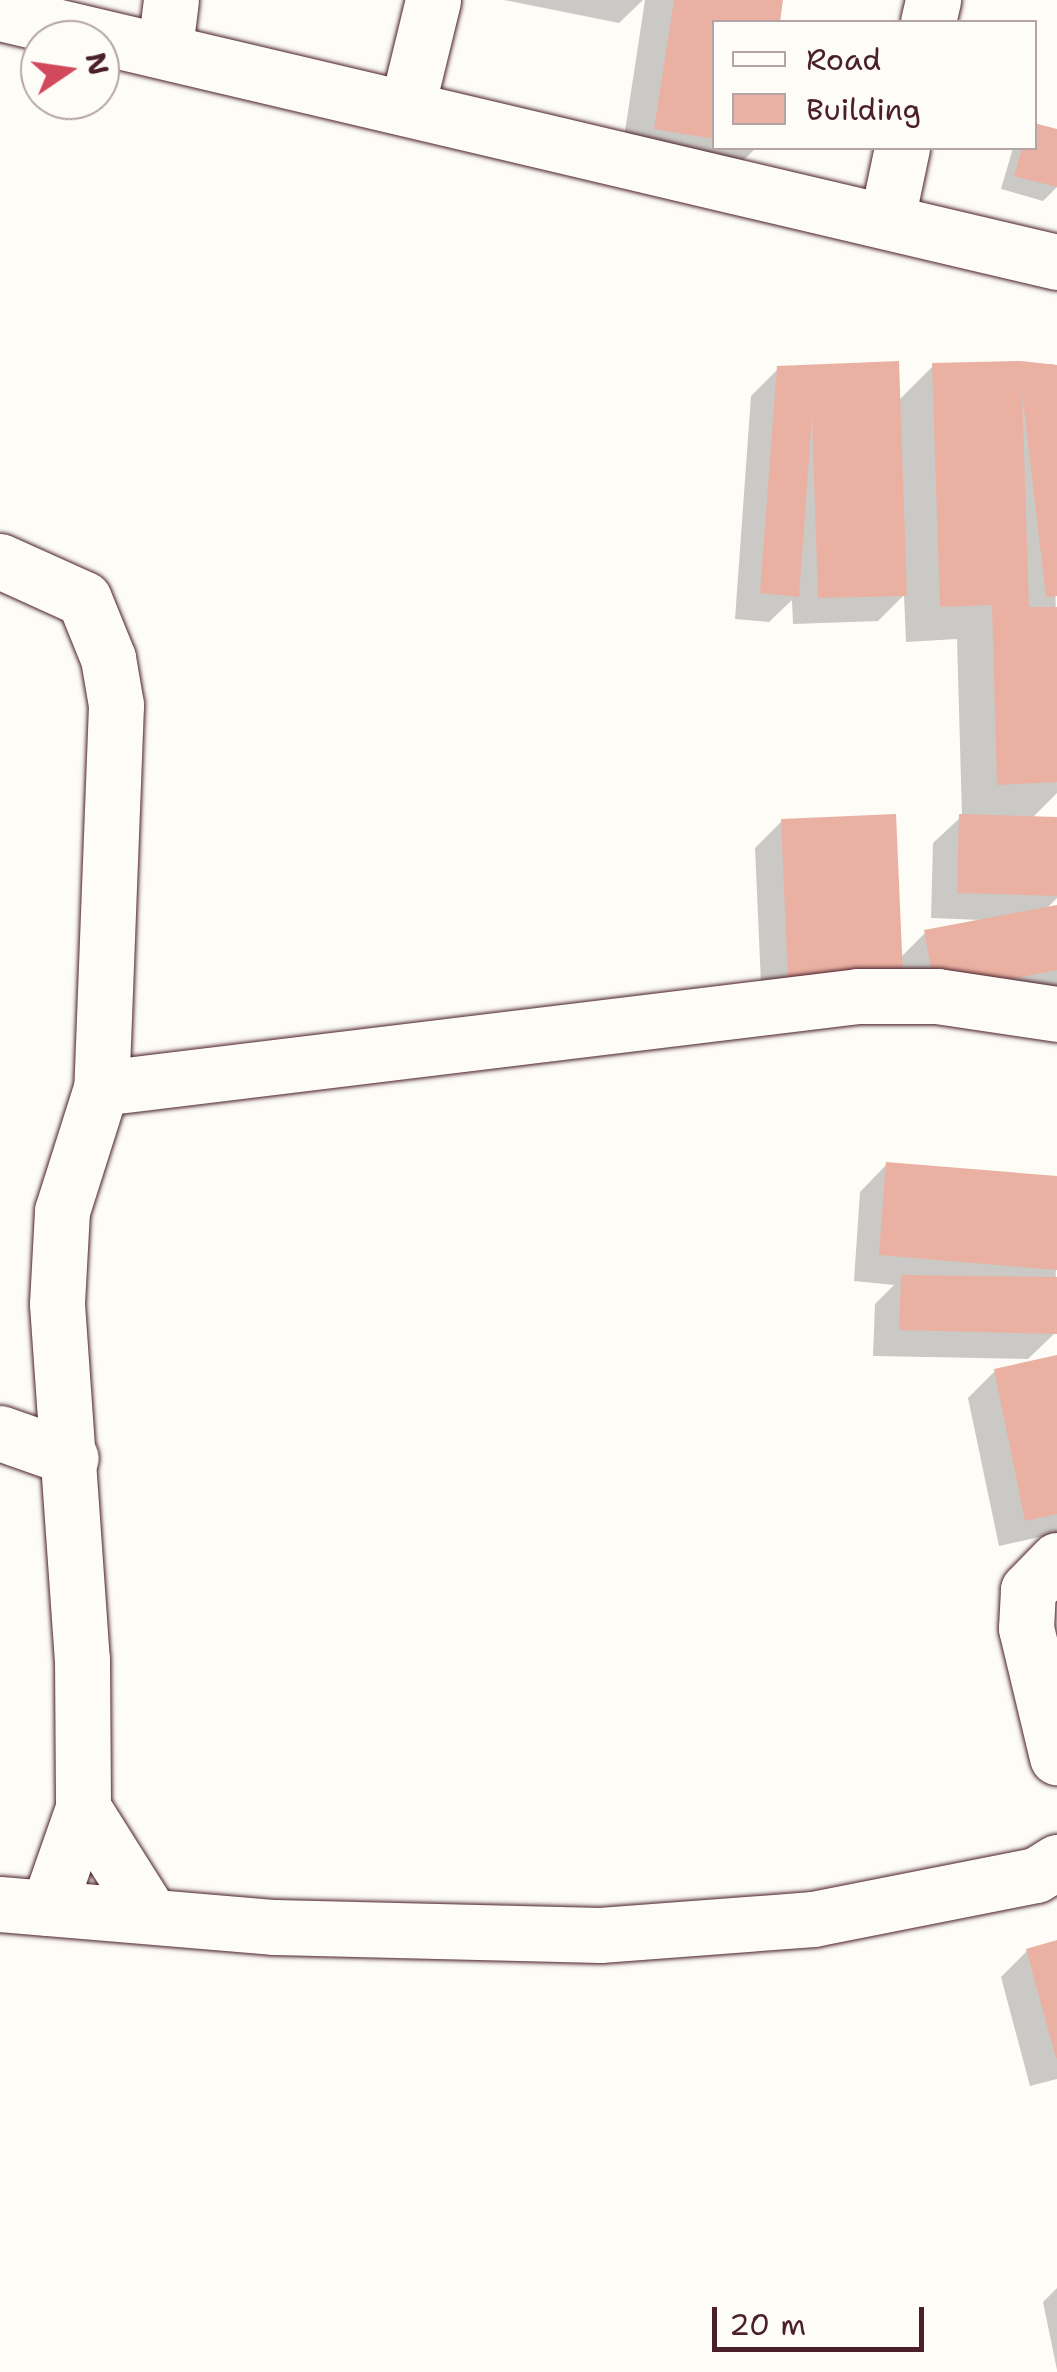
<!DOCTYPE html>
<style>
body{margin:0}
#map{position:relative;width:1057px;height:2372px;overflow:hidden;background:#fdfcf7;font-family:"Shantell Sans",sans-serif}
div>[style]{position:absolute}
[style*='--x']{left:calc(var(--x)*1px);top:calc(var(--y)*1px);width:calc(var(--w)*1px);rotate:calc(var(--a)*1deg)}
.shadow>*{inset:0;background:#0003}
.building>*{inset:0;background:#eab1a2}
.roads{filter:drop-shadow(0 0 2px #4a1f2b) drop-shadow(0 0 2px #4a1f2b)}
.minor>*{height:55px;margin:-27.5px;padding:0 27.5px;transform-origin:27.5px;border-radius:27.5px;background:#fdfcf7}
span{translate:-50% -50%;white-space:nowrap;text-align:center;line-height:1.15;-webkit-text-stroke:10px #fdfcf7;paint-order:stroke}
.legend{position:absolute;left:712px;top:20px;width:325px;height:130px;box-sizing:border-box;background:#fdfcf7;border:2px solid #b5a4a5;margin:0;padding:12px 18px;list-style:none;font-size:30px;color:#4a1f2b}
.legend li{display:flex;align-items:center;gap:20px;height:50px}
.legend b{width:50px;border:2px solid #b5a4a5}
.north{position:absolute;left:20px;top:20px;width:100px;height:100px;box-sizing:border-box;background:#fdfcf7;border:2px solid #b5a4a5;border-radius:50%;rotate:77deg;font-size:28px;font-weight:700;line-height:40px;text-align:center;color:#4a1f2b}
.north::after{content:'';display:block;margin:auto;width:35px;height:45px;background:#d1495b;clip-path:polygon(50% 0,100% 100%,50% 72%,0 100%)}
.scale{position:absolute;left:712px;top:2307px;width:212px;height:45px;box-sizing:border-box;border:5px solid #4a1f2b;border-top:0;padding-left:12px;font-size:30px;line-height:35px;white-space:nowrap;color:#4a1f2b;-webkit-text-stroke:8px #fdfcf7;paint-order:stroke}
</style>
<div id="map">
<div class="shadow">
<div style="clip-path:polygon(504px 0,643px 0,619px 23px)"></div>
<div style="clip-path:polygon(645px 0,781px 0,777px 22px,714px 22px,714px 148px,756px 148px,723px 180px,620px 164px)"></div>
<div style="clip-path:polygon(1057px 132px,1057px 187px,1043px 201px,1001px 189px,1013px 148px,1034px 148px)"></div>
<div style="clip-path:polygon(1054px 364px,1057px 793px,1031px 819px,1057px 819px,1057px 898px,1045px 910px,1057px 908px,1057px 991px,762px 1006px,755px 848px,782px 821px,900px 958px,925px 933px,981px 920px,931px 918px,933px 843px,962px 816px,957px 639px,906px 642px,904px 595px,878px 621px,793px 624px,792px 600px,769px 622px,735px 619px,751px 396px,778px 369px,898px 401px,933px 366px)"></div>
<div style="clip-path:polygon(886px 1165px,1057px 1179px,1055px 1333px,1028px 1359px,873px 1356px,875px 1304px,894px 1285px,854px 1281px,860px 1192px)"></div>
<div style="clip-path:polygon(1057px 1358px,1057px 1533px,999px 1546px,968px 1398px,995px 1371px)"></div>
<div style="clip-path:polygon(1057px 1943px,1057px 2079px,1030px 2086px,1001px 1977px,1027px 1951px)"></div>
<div style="clip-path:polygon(1057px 2288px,1057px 2370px,1043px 2302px)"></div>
</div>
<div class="building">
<div style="clip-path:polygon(674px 0,783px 0,780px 22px,714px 22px,714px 139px,654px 129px)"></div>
<div style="clip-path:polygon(1034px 123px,1057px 129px,1057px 187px,1014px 176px,1022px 148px,1034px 148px)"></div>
<div style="clip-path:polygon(899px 361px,907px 596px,818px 598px,812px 416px,799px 597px,760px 593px,777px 366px)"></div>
<div style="clip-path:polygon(1021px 361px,1057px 365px,1057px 596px,1046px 597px,1022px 392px,1029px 607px,1057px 607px,1057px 782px,997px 785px,992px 605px,940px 607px,932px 363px)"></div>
<div style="clip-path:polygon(896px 814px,903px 975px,788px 980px,781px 819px)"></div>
<div style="clip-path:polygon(959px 814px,1057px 817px,1057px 896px,957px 893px)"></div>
<div style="clip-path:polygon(1057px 905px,1057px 970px,936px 994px,924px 930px)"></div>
<div style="clip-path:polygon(886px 1162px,1057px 1176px,1057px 1270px,879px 1255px)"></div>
<div style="clip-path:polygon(901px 1275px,1057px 1277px,1057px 1334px,899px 1330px)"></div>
<div style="clip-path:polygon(1057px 1355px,1057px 1514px,1025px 1521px,994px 1369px)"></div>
<div style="clip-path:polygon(1057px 1940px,1057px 2058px,1056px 2058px,1026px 1949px)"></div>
</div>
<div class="roads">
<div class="minor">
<div style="--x:0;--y:13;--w:1086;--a:13.26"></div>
<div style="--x:928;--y:22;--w:23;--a:-77"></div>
<div style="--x:165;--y:48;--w:48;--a:-82.9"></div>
<div style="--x:407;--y:107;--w:110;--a:-76.3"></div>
<div style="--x:887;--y:219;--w:73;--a:-78.1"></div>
<div style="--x:0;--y:561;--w:92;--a:24.3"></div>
<div style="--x:84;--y:599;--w:64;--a:67.9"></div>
<div style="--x:108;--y:658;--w:48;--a:80.3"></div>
<div style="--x:116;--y:705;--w:383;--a:92.2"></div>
<div style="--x:101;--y:1088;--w:129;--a:107.6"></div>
<div style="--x:62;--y:1211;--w:93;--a:93.1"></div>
<div style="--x:57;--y:1304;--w:356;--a:86"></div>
<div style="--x:82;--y:1659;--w:149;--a:89.6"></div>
<div style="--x:83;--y:1808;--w:106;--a:109.3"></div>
<div style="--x:101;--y:1088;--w:763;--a:-6.93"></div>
<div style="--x:858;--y:996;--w:79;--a:0"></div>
<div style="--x:937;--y:996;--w:121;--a:8.5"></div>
<div style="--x:0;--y:1433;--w:75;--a:19.4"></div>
<div style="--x:1057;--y:1560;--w:42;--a:134"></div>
<div style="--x:1028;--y:1590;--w:38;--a:93"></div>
<div style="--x:1026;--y:1628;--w:133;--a:76.5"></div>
<div style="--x:83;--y:1808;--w:124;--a:57.8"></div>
<div style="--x:0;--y:1904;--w:276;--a:4.8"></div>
<div style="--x:275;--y:1927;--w:325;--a:1.4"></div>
<div style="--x:600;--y:1935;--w:214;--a:-4.3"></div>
<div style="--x:813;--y:1919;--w:227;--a:-11.2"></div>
<div style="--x:1036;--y:1875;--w:25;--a:-32"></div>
</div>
</div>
<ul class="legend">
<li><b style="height:12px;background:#fdfcf7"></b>Road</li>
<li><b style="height:28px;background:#eab1a2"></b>Building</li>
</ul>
<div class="north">N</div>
<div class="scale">20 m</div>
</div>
